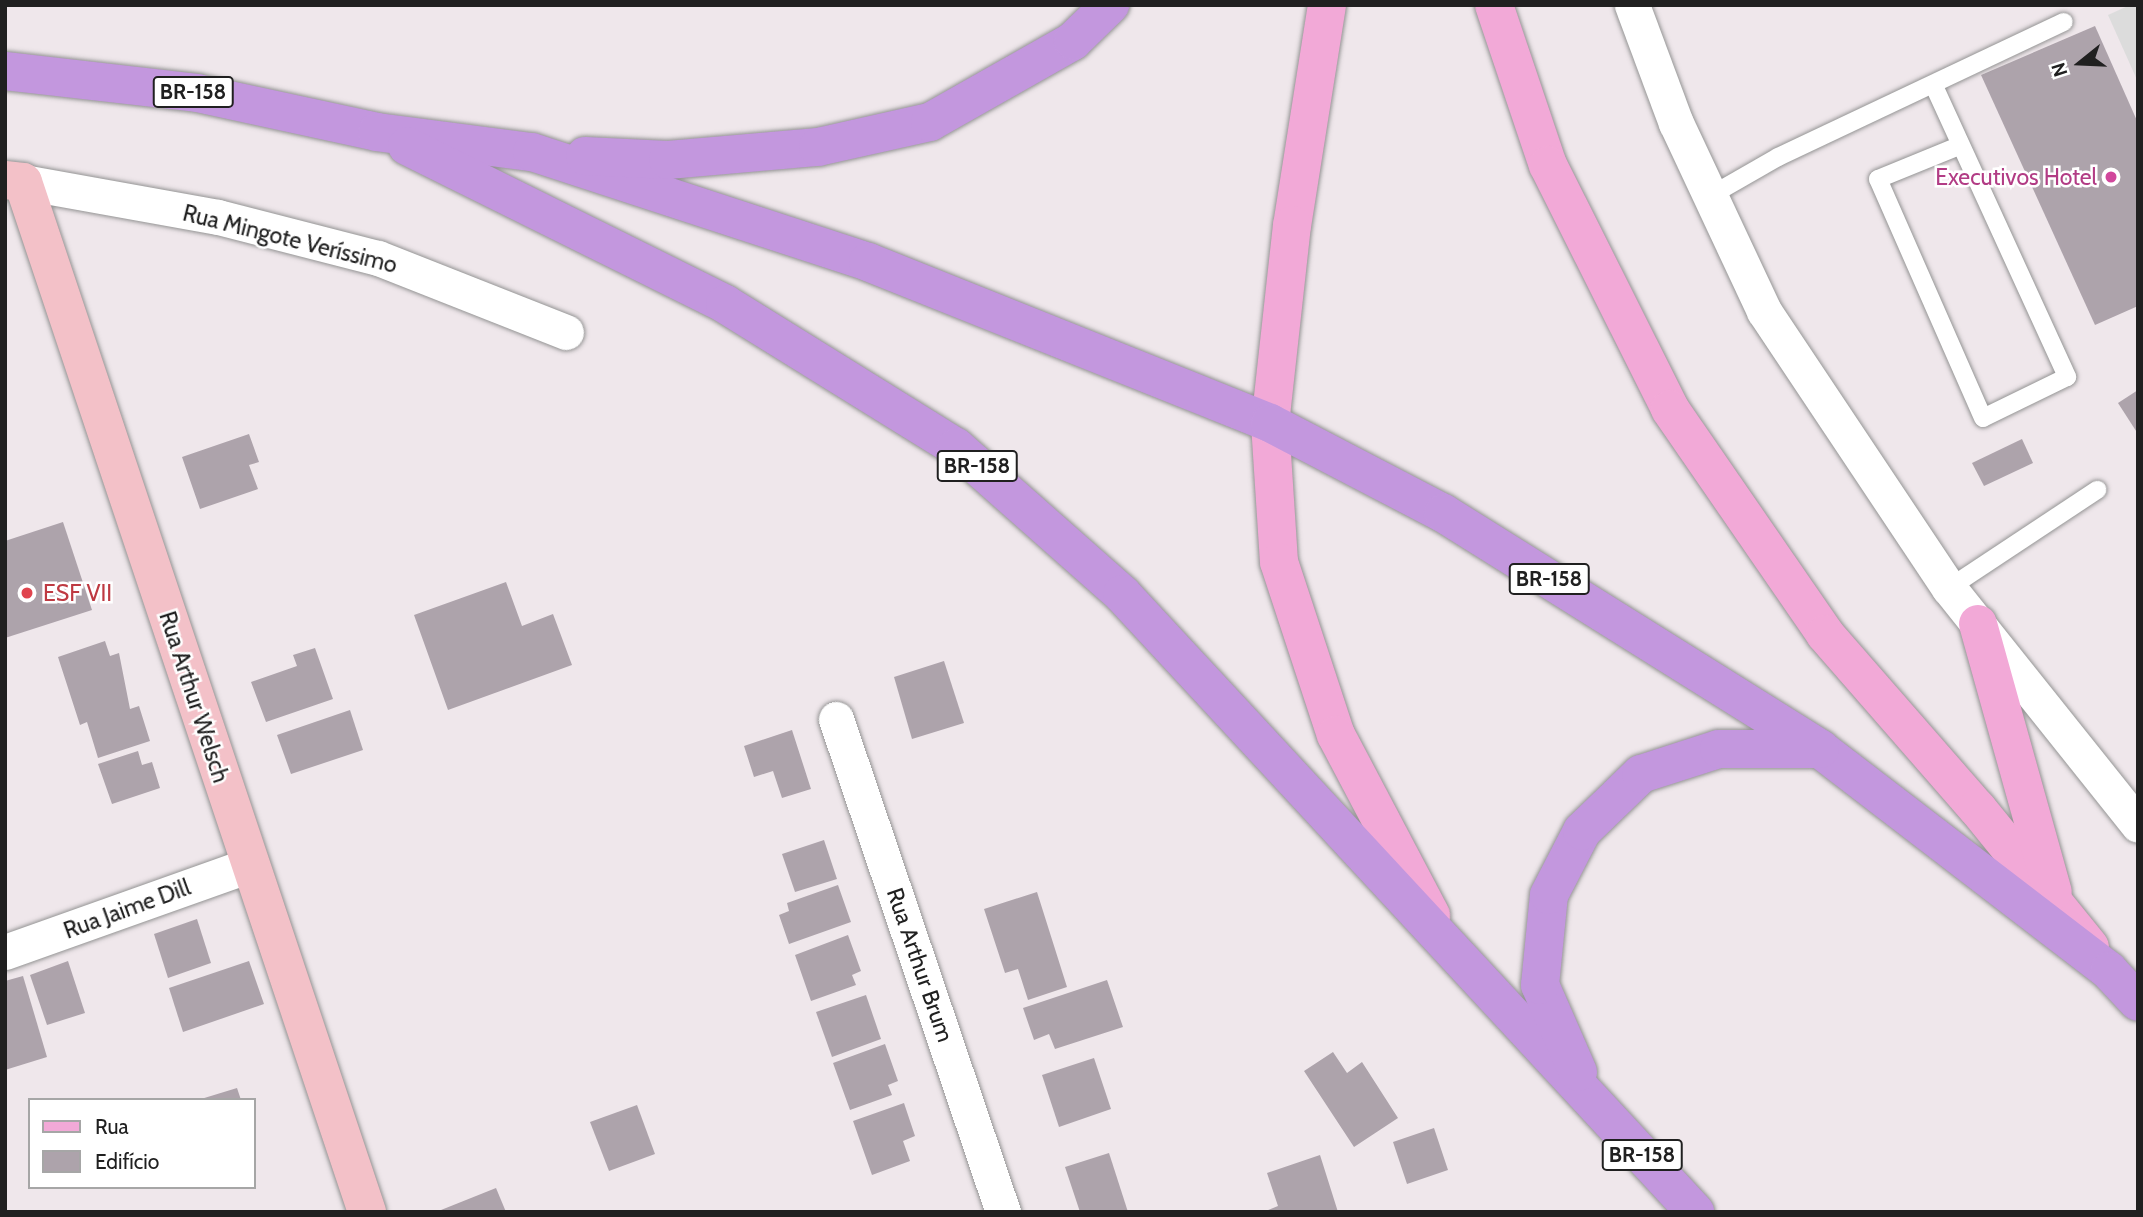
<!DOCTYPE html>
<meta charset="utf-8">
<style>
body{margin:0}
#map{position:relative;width:2143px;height:1217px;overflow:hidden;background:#efe7eb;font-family:Cabin,sans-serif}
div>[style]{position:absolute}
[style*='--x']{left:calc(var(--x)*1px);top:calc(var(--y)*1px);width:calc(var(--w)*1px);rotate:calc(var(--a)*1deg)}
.parking>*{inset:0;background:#dcdcdc}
.building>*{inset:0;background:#ada3ab}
.roads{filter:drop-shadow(0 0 2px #949494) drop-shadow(0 0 2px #949494)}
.lane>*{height:18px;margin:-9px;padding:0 9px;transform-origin:9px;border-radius:9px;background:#fff}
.street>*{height:35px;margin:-17.5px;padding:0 17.5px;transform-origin:17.5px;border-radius:17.5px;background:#fff}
.secondary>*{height:38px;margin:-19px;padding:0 19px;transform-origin:19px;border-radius:19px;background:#f3c1c8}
.primary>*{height:38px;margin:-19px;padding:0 19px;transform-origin:19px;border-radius:19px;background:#f2a9d7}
.highway>*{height:38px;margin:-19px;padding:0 19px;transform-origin:19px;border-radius:19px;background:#c397de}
.dots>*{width:19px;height:19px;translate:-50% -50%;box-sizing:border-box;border:4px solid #fff;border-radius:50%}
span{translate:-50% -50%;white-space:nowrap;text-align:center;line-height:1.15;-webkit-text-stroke:5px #fff;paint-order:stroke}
.shield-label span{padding:2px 5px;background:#fff;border:2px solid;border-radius:5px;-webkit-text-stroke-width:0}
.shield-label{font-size:21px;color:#202020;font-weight:700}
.hotel-label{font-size:23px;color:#b23c85}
.right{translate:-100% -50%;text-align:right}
.street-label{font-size:23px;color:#202020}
.health-label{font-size:23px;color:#be3a42}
.left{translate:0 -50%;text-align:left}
.frame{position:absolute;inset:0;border:7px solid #202020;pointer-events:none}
.legend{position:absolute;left:28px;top:1098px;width:228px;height:91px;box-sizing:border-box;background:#fff;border:2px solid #a6a6a6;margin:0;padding:9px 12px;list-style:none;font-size:21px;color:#202020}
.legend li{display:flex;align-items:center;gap:14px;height:35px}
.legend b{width:35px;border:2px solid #a6a6a6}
.north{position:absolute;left:2045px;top:28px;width:70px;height:70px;-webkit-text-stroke:5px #fff;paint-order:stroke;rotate:252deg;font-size:19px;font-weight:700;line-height:28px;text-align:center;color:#202020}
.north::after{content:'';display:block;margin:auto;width:24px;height:32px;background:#202020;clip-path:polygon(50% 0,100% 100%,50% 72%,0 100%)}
</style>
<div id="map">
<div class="parking">
<div style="clip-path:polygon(2130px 5px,2138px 5px,2138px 82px,2108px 15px)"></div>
</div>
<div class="building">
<div style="clip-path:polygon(2095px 26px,2138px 123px,2138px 306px,2095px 325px,1981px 75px)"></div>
<div style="clip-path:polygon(2138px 390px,2138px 434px,2118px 403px)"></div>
<div style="clip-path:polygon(249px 434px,259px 462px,249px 465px,258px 489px,200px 509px,182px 457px)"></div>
<div style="clip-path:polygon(2022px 439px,2033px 463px,1984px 486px,1972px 463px)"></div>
<div style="clip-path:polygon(63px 522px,92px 610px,5px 638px,5px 541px)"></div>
<div style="clip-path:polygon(506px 582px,522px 626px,553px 614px,572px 665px,448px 710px,414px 615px)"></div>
<div style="clip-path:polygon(105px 641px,110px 656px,119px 653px,130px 709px,139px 706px,150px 741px,98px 758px,87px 722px,80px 725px,58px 657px)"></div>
<div style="clip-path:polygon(315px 648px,333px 699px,266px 722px,251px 682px,297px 666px,293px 655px)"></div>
<div style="clip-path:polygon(944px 661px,964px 723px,912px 739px,894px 677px)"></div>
<div style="clip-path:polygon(350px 710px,363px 750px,291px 774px,277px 735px)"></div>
<div style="clip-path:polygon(792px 730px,811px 789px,782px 798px,773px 771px,754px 777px,744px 746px)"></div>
<div style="clip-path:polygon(138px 751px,142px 765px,152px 762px,160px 788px,112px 804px,98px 764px)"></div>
<div style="clip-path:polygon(824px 840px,837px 879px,795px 892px,782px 854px)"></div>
<div style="clip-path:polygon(838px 885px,851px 922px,789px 944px,779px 915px,789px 911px,787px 903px)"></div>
<div style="clip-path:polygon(1037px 892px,1067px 987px,1028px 1000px,1018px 969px,1005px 973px,984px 909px)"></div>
<div style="clip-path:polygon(197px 919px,211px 963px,168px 978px,154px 934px)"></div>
<div style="clip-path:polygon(848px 935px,861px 971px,852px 975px,856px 985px,811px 1001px,795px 955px)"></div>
<div style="clip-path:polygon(68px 961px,85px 1013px,47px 1025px,30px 975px)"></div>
<div style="clip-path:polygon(249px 961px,264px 1004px,183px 1032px,169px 988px)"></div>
<div style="clip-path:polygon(23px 976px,47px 1057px,5px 1070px,5px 981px)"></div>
<div style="clip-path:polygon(1107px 980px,1123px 1027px,1055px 1049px,1049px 1034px,1034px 1040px,1023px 1008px)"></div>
<div style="clip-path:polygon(866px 995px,881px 1039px,832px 1057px,816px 1012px)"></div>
<div style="clip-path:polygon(885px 1044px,898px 1081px,888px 1085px,892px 1095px,850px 1110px,833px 1063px)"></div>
<div style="clip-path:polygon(1333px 1052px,1347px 1073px,1362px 1062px,1398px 1118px,1354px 1147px,1304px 1071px)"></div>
<div style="clip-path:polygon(1094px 1058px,1111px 1109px,1059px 1127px,1042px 1075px)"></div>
<div style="clip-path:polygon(237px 1088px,241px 1100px,201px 1100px,201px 1099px)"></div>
<div style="clip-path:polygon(904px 1103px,915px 1136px,903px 1141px,910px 1161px,872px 1175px,853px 1121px)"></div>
<div style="clip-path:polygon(637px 1105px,655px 1154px,609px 1171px,590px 1122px)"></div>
<div style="clip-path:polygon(1434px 1128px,1448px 1170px,1407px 1184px,1393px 1142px)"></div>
<div style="clip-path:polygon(1109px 1153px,1128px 1212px,1080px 1212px,1065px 1167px)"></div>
<div style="clip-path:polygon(1320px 1155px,1338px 1212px,1263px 1212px,1278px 1206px,1267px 1173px)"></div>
<div style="clip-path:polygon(496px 1188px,506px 1212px,436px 1212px)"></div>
</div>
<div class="roads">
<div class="lane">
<div style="--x:1934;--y:86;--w:320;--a:65.4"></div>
<div style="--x:2067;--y:377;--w:93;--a:154"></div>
<div style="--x:1983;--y:418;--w:261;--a:-113.7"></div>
<div style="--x:1878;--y:179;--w:87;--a:-22.2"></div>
<div style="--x:1710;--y:196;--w:78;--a:-29.8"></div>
<div style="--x:1778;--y:157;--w:316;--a:-25.3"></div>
<div style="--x:1949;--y:588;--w:178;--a:-33.5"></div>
</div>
<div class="street">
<div style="--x:1632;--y:5;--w:126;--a:69.6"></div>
<div style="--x:1676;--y:123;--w:208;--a:64.9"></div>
<div style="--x:1764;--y:311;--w:333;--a:56.3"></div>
<div style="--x:1949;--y:588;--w:303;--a:51.4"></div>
<div style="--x:23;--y:182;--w:198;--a:10.2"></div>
<div style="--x:218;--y:217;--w:165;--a:14.4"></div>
<div style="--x:378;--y:258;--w:202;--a:21.5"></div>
<div style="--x:836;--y:719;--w:521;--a:71.29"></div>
<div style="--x:5;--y:952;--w:259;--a:-19.6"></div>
</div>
<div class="secondary">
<div style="--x:5;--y:180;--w:18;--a:6"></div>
<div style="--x:23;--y:182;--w:1086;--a:71.53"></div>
</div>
<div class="primary">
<div style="--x:1327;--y:5;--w:223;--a:99"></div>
<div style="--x:1292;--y:225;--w:199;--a:96.3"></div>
<div style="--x:1270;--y:423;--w:139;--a:86.3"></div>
<div style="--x:1279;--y:562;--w:182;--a:71.8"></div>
<div style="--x:1336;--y:735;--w:204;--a:62.2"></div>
<div style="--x:1494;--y:5;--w:169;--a:71.4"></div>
<div style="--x:1548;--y:165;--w:273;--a:63.4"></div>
<div style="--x:1670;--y:409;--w:273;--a:55.4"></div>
<div style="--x:1825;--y:634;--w:231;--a:48.9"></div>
<div style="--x:1977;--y:808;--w:179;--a:50.9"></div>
<div style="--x:1978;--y:624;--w:278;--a:74.4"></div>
</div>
<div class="highway">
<div style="--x:5;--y:71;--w:193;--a:6.5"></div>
<div style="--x:197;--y:93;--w:184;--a:12.2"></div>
<div style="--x:377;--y:132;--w:156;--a:7.4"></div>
<div style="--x:532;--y:152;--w:354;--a:18.1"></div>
<div style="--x:868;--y:262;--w:433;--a:21.8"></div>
<div style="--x:1270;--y:423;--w:195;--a:27.5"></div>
<div style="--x:1443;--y:513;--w:445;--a:32"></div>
<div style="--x:1820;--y:749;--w:364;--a:37.5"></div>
<div style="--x:2109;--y:971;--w:42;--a:46.9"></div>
<div style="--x:407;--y:146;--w:355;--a:26.4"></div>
<div style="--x:725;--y:304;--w:272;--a:31.8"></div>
<div style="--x:956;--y:447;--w:222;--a:41.5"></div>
<div style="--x:1122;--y:594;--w:843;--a:47.16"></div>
<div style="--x:585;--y:156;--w:83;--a:2.8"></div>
<div style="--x:668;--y:160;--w:151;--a:-5"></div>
<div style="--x:818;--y:147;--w:115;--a:-12.6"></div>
<div style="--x:930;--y:122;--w:164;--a:-29.5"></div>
<div style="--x:1073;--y:41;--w:52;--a:-44.2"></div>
<div style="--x:1578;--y:1072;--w:95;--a:-113.6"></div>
<div style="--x:1540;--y:985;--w:90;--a:-84.3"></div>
<div style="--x:1549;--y:895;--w:72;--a:-62.7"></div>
<div style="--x:1582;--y:831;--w:82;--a:-44"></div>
<div style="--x:1641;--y:774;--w:82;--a:-17.8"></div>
<div style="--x:1719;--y:749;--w:101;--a:0"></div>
</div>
</div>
<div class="dots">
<div style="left:2111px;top:177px;background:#d1479c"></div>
<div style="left:27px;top:593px;background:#e0444e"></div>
</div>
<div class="shield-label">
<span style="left:193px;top:92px">BR-158</span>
<span style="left:977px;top:466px">BR-158</span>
<span style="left:1549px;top:579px">BR-158</span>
<span style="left:1642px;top:1155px">BR-158</span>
</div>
<div class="hotel-label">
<span class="right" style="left:2097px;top:177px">Executivos Hotel</span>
</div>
<div class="street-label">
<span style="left:290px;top:239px;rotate:14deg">Rua Mingote Veríssimo</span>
<span style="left:194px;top:697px;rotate:72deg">Rua Arthur Welsch</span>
<span style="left:127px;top:909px;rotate:-20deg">Rua Jaime Dill</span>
<span style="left:920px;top:965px;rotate:71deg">Rua Arthur Brum</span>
</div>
<div class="health-label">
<span class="left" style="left:43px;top:593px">ESF VII</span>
</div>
<div class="frame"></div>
<ul class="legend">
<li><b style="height:9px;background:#f2a9d7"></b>Rua</li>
<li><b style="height:19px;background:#ada3ab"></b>Edifício</li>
</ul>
<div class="north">N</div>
</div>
